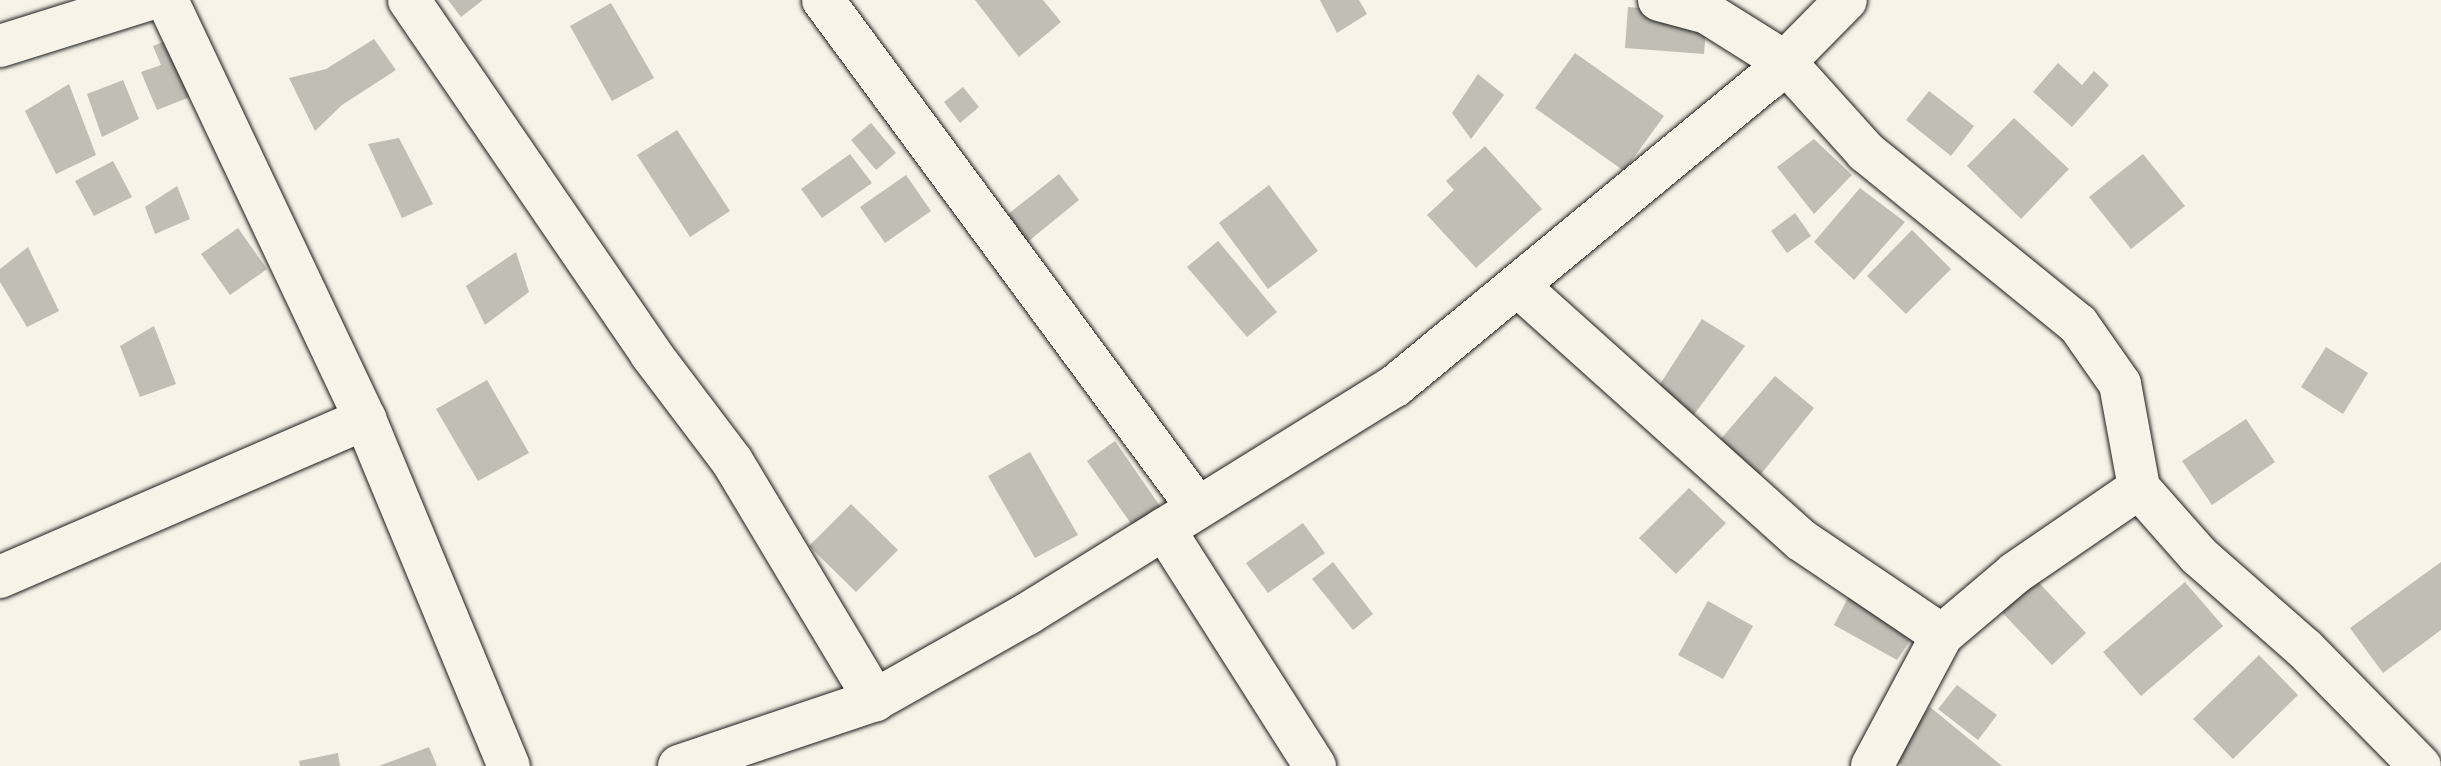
<!DOCTYPE html>
<style>
body{margin:0}
#map{position:relative;width:2441px;height:766px;overflow:hidden;background:#f7f3e8;font-family:"Comic Neue",sans-serif}
div>[style]{position:absolute}
[style*='--x']{left:calc(var(--x)*1px);top:calc(var(--y)*1px);width:calc(var(--w)*1px);rotate:calc(var(--a)*1deg)}
.building>*{inset:0;background:#c0beb5}
.roads{filter:drop-shadow(0 0 2px #1c1c1c) drop-shadow(0 0 2px #1c1c1c)}
.minor>*{height:42px;margin:-21px;padding:0 21px;transform-origin:21px;border-radius:21px;background:#f7f3e8}
span{translate:-50% -50%;white-space:nowrap;text-align:center;line-height:1.15;-webkit-text-stroke:8px #f7f3e8;paint-order:stroke}
</style>
<div id="map">
<div class="building">
<div style="clip-path:polygon(448px 0,483px 0,461px 17px)"></div>
<div style="clip-path:polygon(975px 0,1043px 0,1061px 22px,1019px 57px)"></div>
<div style="clip-path:polygon(1320px 0,1359px 0,1367px 14px,1337px 33px)"></div>
<div style="clip-path:polygon(611px 3px,654px 78px,612px 101px,570px 26px)"></div>
<div style="clip-path:polygon(1628px 7px,1707px 13px,1704px 54px,1625px 48px)"></div>
<div style="clip-path:polygon(180px 35px,203px 92px,157px 110px,141px 72px,161px 65px,153px 46px)"></div>
<div style="clip-path:polygon(374px 39px,396px 70px,342px 105px,315px 131px,289px 78px,326px 69px)"></div>
<div style="clip-path:polygon(1575px 53px,1664px 116px,1624px 171px,1535px 108px)"></div>
<div style="clip-path:polygon(2058px 63px,2082px 85px,2094px 71px,2109px 85px,2072px 127px,2033px 92px)"></div>
<div style="clip-path:polygon(1478px 74px,1504px 95px,1471px 139px,1452px 113px)"></div>
<div style="clip-path:polygon(123px 80px,139px 119px,102px 137px,87px 94px)"></div>
<div style="clip-path:polygon(69px 84px,96px 155px,56px 174px,25px 111px)"></div>
<div style="clip-path:polygon(963px 87px,979px 107px,960px 123px,944px 102px)"></div>
<div style="clip-path:polygon(1929px 91px,1974px 126px,1951px 156px,1906px 120px)"></div>
<div style="clip-path:polygon(2014px 118px,2069px 169px,2021px 219px,1967px 166px)"></div>
<div style="clip-path:polygon(871px 123px,896px 153px,876px 170px,851px 140px)"></div>
<div style="clip-path:polygon(677px 130px,730px 211px,690px 237px,637px 155px)"></div>
<div style="clip-path:polygon(399px 138px,433px 204px,402px 218px,368px 144px)"></div>
<div style="clip-path:polygon(1814px 139px,1852px 175px,1814px 214px,1777px 167px)"></div>
<div style="clip-path:polygon(1485px 146px,1542px 209px,1476px 268px,1427px 215px,1454px 190px,1446px 181px)"></div>
<div style="clip-path:polygon(850px 154px,872px 183px,822px 218px,801px 189px)"></div>
<div style="clip-path:polygon(2143px 154px,2185px 206px,2131px 249px,2089px 197px)"></div>
<div style="clip-path:polygon(113px 161px,132px 197px,94px 216px,75px 181px)"></div>
<div style="clip-path:polygon(1059px 174px,1079px 200px,1025px 244px,1003px 218px)"></div>
<div style="clip-path:polygon(906px 175px,931px 211px,885px 243px,860px 207px)"></div>
<div style="clip-path:polygon(1269px 185px,1318px 251px,1268px 289px,1219px 223px)"></div>
<div style="clip-path:polygon(177px 186px,190px 219px,155px 234px,145px 207px)"></div>
<div style="clip-path:polygon(1860px 188px,1905px 222px,1854px 280px,1814px 242px)"></div>
<div style="clip-path:polygon(1795px 213px,1811px 236px,1787px 253px,1771px 231px)"></div>
<div style="clip-path:polygon(238px 228px,267px 269px,230px 295px,201px 254px)"></div>
<div style="clip-path:polygon(1912px 230px,1951px 269px,1906px 314px,1867px 276px)"></div>
<div style="clip-path:polygon(1218px 241px,1277px 312px,1247px 337px,1187px 267px)"></div>
<div style="clip-path:polygon(28px 247px,59px 311px,27px 327px,0 282px,0 269px)"></div>
<div style="clip-path:polygon(516px 252px,529px 292px,485px 325px,466px 286px)"></div>
<div style="clip-path:polygon(1702px 319px,1745px 346px,1690px 420px,1655px 392px)"></div>
<div style="clip-path:polygon(154px 326px,176px 384px,140px 397px,120px 346px)"></div>
<div style="clip-path:polygon(2326px 347px,2368px 373px,2343px 414px,2301px 387px)"></div>
<div style="clip-path:polygon(1775px 376px,1814px 408px,1757px 479px,1720px 440px)"></div>
<div style="clip-path:polygon(487px 380px,529px 453px,478px 481px,436px 409px)"></div>
<div style="clip-path:polygon(2246px 419px,2275px 462px,2212px 505px,2182px 461px)"></div>
<div style="clip-path:polygon(1115px 441px,1162px 509px,1134px 528px,1087px 461px)"></div>
<div style="clip-path:polygon(1030px 452px,1078px 535px,1035px 558px,988px 476px)"></div>
<div style="clip-path:polygon(1689px 488px,1726px 523px,1676px 574px,1639px 538px)"></div>
<div style="clip-path:polygon(851px 504px,898px 550px,856px 592px,809px 546px)"></div>
<div style="clip-path:polygon(1303px 523px,1325px 553px,1268px 593px,1246px 563px)"></div>
<div style="clip-path:polygon(1333px 562px,1373px 614px,1353px 630px,1312px 579px)"></div>
<div style="clip-path:polygon(2441px 562px,2441px 630px,2383px 673px,2350px 628px)"></div>
<div style="clip-path:polygon(2029px 572px,2086px 633px,2052px 665px,1994px 604px)"></div>
<div style="clip-path:polygon(2185px 582px,2223px 626px,2141px 696px,2103px 652px)"></div>
<div style="clip-path:polygon(1854px 586px,1920px 626px,1897px 660px,1834px 625px)"></div>
<div style="clip-path:polygon(1708px 601px,1753px 626px,1723px 679px,1678px 655px)"></div>
<div style="clip-path:polygon(2259px 655px,2298px 695px,2233px 759px,2193px 719px)"></div>
<div style="clip-path:polygon(1957px 685px,1997px 715px,1978px 740px,1938px 709px)"></div>
<div style="clip-path:polygon(1930px 707px,2002px 766px,1902px 766px,1889px 756px)"></div>
<div style="clip-path:polygon(429px 747px,437px 766px,379px 766px)"></div>
<div style="clip-path:polygon(338px 753px,340px 766px,300px 766px,299px 761px)"></div>
</div>
<div class="roads">
<div class="minor">
<div style="--x:167;--y:0;--w:463;--a:64.7"></div>
<div style="--x:365;--y:419;--w:376;--a:67.5"></div>
<div style="--x:409;--y:0;--w:429;--a:55.6"></div>
<div style="--x:651;--y:354;--w:134;--a:52.9"></div>
<div style="--x:732;--y:461;--w:279;--a:59.1"></div>
<div style="--x:823;--y:0;--w:631;--a:53.57"></div>
<div style="--x:1659;--y:0;--w:50;--a:15.2"></div>
<div style="--x:1707;--y:13;--w:92;--a:32.1"></div>
<div style="--x:1785;--y:62;--w:121;--a:48"></div>
<div style="--x:1866;--y:152;--w:273;--a:39.1"></div>
<div style="--x:2078;--y:324;--w:73;--a:55"></div>
<div style="--x:2120;--y:384;--w:106;--a:79.6"></div>
<div style="--x:2139;--y:488;--w:91;--a:48.6"></div>
<div style="--x:2199;--y:556;--w:141;--a:41.3"></div>
<div style="--x:2305;--y:649;--w:164;--a:45.5"></div>
<div style="--x:0;--y:46;--w:154;--a:-17.4"></div>
<div style="--x:1518;--y:286;--w:380;--a:41.9"></div>
<div style="--x:1801;--y:540;--w:170;--a:34"></div>
<div style="--x:1164;--y:529;--w:281;--a:57.5"></div>
<div style="--x:0;--y:577;--w:398;--a:-23.4"></div>
<div style="--x:679;--y:766;--w:207;--a:-18.6"></div>
<div style="--x:875;--y:700;--w:175;--a:-29.5"></div>
<div style="--x:1027;--y:614;--w:433;--a:-31.8"></div>
<div style="--x:1395;--y:386;--w:483;--a:-39.5"></div>
<div style="--x:1768;--y:79;--w:111;--a:-45.4"></div>
<div style="--x:1872;--y:766;--w:149;--a:-61.9"></div>
<div style="--x:1942;--y:635;--w:96;--a:-40.3"></div>
<div style="--x:2015;--y:573;--w:150;--a:-34.4"></div>
</div>
</div>
</div>
